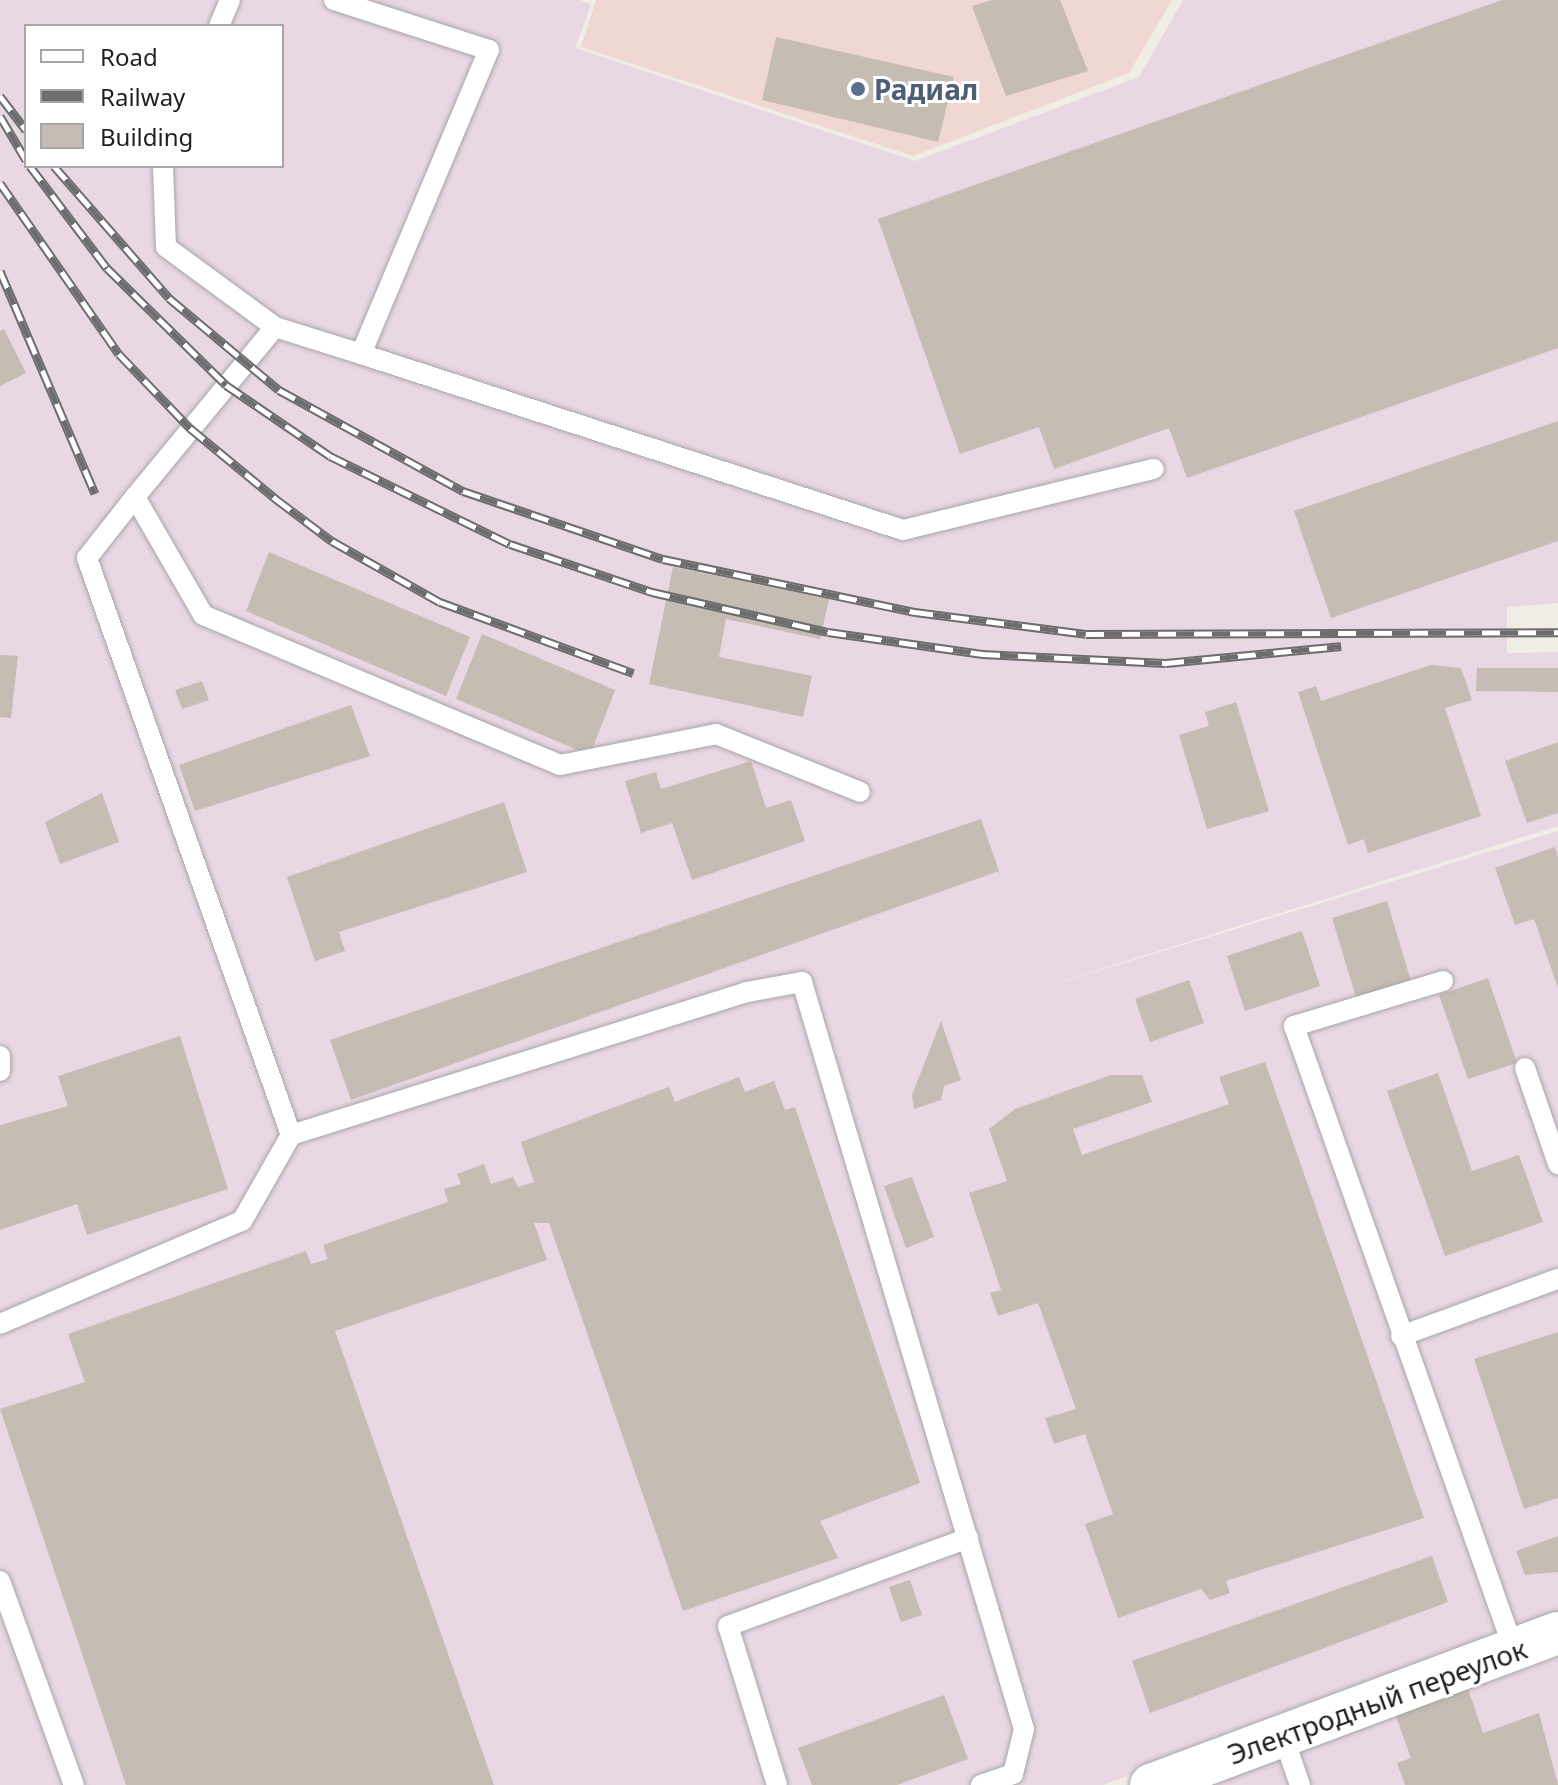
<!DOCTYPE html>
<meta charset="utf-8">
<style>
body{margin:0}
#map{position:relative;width:1558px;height:1785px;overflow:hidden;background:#f0ede5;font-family:"Noto Sans",sans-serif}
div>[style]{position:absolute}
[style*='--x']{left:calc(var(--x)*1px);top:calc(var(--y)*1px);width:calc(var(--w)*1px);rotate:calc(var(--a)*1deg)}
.commercial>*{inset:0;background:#f1d7d4}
.industrial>*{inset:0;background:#e9d7e4}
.building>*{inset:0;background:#c5bcb4}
.roads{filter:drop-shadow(0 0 2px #a6a6a6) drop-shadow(0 0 2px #a6a6a6)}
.lane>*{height:20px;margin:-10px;padding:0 10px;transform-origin:10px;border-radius:10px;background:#fff}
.street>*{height:42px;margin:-21px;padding:0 21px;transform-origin:21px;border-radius:21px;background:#fff}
.rail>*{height:9px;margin-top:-4.5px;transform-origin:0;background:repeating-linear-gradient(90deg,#fff 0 18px,#6d6d6d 0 36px);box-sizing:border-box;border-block:2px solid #6d6d6d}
.dots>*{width:22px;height:22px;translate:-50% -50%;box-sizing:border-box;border:4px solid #fff;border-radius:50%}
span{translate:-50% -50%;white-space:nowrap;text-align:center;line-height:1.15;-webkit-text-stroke:6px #fff;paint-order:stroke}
.service-label{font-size:28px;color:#4e5e75;font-weight:700}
.left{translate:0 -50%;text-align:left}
.street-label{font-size:28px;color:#1f1f1f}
.legend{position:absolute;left:24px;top:24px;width:260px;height:144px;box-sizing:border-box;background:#fff;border:2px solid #a5a5a5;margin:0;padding:10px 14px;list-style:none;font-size:24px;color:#1f1f1f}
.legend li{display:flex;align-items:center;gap:16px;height:40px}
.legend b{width:40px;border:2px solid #a5a5a5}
</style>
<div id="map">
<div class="commercial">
<div style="clip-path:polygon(596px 0,1172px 0,1129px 73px,913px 156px,581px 47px)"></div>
</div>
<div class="industrial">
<div style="clip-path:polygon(evenodd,0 0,580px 0,591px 5px,575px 48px,915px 161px,1139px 77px,1183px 0,1558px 0,1558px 603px,1507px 607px,1507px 653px,1558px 652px,1558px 826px,999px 1001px,1558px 831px,1558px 1613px,1103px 1785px,0 1785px,0 0,26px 26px,282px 26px,282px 166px,26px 166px,26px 26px)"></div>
<div style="clip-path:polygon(1558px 1657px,1558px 1785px,1201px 1785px,1289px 1753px)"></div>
</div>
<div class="building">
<div style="clip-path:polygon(992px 0,1060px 0,1088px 71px,1006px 96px,972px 6px)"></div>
<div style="clip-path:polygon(1502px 0,1558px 0,1558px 348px,1187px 478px,1169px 428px,1054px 469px,1039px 427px,960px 454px,878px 219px)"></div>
<div style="clip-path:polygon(776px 37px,954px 77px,938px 142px,762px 100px)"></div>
<div style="clip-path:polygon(4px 329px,26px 373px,0 386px,0 331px)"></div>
<div style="clip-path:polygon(1558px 421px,1558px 541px,1331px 618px,1294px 511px)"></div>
<div style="clip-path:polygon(269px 552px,470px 637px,446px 696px,246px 611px)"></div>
<div style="clip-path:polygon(673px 567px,829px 599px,820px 639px,726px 619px,719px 657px,812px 676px,803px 717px,649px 684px)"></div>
<div style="clip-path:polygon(482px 634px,615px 690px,590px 755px,456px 699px)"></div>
<div style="clip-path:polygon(0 655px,18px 656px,11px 718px,0 717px)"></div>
<div style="clip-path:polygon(1431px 665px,1461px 668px,1472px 700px,1445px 708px,1481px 816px,1368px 853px,1364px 839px,1348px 845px,1298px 692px,1316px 686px,1321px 701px)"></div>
<div style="clip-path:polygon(1477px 668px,1558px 668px,1558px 692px,1476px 691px)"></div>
<div style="clip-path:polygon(202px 681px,209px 700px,182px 709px,175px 690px)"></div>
<div style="clip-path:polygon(1236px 702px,1269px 811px,1207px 829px,1179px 735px,1209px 726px,1205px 712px)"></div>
<div style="clip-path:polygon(351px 705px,370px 756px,195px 811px,179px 765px)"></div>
<div style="clip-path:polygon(1558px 742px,1558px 813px,1527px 823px,1505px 761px)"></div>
<div style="clip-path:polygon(751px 761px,766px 808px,791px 800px,805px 841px,692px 880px,672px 823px,641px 833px,625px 781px,656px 772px,661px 789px)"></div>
<div style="clip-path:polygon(102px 793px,119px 842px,60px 864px,45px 822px)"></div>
<div style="clip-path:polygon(504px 802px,527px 872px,339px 932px,345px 951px,315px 961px,287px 877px)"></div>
<div style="clip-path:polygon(981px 819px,999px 871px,351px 1100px,330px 1040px)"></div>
<div style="clip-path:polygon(1555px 847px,1558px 857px,1558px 988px,1534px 919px,1515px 925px,1495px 868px)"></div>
<div style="clip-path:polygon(1387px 901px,1411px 981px,1356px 997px,1332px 918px)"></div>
<div style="clip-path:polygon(1302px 931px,1320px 986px,1245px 1011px,1227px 956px)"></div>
<div style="clip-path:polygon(1488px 978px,1517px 1063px,1468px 1079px,1439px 995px)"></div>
<div style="clip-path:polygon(1189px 980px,1204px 1023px,1150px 1042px,1135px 999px)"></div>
<div style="clip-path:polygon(941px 1021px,961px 1080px,944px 1086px,941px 1100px,914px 1109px,912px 1095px)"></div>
<div style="clip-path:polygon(180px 1036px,228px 1189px,87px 1235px,77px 1204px,0 1230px,0 1125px,68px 1106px,58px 1076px)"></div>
<div style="clip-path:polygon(1265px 1062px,1424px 1518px,1226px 1581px,1230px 1593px,1210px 1600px,1201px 1589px,1118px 1618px,1085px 1524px,1113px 1514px,1085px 1434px,1054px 1444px,1045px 1418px,1076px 1409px,1038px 1303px,998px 1316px,990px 1293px,1001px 1290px,969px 1193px,1007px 1181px,989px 1129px,1015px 1109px,1111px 1075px,1142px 1075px,1152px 1102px,1073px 1129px,1082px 1155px,1229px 1104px,1219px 1077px)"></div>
<div style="clip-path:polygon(1438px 1073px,1472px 1171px,1519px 1155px,1543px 1222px,1445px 1256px,1387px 1091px)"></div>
<div style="clip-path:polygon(739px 1077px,745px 1092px,774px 1081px,785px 1110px,795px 1107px,920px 1483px,820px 1521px,838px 1558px,683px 1611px,549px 1223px,534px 1223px,547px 1260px,335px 1331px,494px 1785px,126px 1785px,0 1409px,85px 1382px,68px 1334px,306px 1251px,311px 1264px,328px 1259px,323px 1245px,448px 1202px,444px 1189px,461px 1184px,457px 1174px,484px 1164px,491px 1184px,513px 1177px,518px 1187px,534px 1182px,521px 1142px,669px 1087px,675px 1102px)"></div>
<div style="clip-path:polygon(912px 1177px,934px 1237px,906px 1248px,884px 1186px)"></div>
<div style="clip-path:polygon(1558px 1332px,1558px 1498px,1524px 1509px,1474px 1359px)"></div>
<div style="clip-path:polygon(1558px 1536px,1558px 1572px,1525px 1575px,1516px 1551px)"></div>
<div style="clip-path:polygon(1432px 1556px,1448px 1602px,1150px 1713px,1132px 1661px)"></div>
<div style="clip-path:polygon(910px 1580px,922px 1615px,901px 1622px,889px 1587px)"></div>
<div style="clip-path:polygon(1464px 1677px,1483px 1733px,1539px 1713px,1558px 1785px,1405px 1785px,1397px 1763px,1411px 1758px,1391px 1703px)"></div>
<div style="clip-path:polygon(944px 1695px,968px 1759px,897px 1785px,812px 1785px,798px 1748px)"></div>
</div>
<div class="roads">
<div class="lane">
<div style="--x:219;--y:26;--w:28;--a:-67"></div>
<div style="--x:163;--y:166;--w:81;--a:87.9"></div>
<div style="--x:166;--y:247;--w:135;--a:36.3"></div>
<div style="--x:275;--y:327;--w:90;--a:17.4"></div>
<div style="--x:361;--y:354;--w:330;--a:-67.2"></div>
<div style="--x:489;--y:50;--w:163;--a:-162.1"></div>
<div style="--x:275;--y:327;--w:220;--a:129.5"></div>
<div style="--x:135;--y:497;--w:136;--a:60"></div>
<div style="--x:203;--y:615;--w:387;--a:22.8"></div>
<div style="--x:560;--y:765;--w:159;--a:-11.2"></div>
<div style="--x:716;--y:734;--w:155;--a:21.9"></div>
<div style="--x:361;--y:354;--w:570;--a:17.99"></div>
<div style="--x:903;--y:530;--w:258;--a:-13.7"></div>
<div style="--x:135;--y:497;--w:78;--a:128.2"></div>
<div style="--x:87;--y:558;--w:612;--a:70.53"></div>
<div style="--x:291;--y:1135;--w:478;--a:-17.4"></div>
<div style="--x:747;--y:992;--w:56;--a:-10.3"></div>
<div style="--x:802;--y:982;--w:779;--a:73.45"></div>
<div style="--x:1024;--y:1729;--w:46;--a:103.7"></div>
<div style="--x:1013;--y:1774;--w:34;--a:161"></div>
<div style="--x:1443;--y:981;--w:156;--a:163.2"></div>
<div style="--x:1294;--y:1026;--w:662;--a:70.58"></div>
<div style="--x:0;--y:1056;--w:15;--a:90"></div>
<div style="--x:1525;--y:1068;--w:102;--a:71"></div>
<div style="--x:0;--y:1324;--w:263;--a:-23.1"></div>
<div style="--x:242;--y:1221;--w:99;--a:-60.3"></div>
<div style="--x:1401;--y:1336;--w:167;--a:-20"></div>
<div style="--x:0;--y:1581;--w:217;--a:70.1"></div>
<div style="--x:1283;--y:1736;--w:52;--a:70.9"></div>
<div style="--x:777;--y:1785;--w:166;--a:-107.1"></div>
<div style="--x:728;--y:1626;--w:256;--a:-20.1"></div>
</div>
<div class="street">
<div style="--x:1151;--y:1785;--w:434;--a:-20.5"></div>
</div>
</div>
<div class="rail">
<div style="--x:0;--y:96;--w:43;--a:52.6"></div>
<div style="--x:0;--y:116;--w:51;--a:59.4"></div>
<div style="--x:30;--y:166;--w:128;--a:53"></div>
<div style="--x:107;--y:268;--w:167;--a:44.5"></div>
<div style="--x:226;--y:385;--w:126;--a:34.3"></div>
<div style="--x:330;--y:456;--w:200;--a:26.1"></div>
<div style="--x:510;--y:544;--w:150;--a:18.7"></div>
<div style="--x:652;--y:592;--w:180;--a:12.8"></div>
<div style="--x:828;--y:632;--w:156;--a:8.1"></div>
<div style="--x:982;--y:654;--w:184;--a:2.8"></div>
<div style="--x:1166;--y:663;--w:176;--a:-5.5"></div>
<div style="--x:54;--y:166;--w:175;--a:48.9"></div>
<div style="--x:169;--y:298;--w:143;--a:39.9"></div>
<div style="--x:279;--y:390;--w:210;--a:28.8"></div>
<div style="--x:463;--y:491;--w:211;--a:18.8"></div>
<div style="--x:663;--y:559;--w:258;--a:11.9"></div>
<div style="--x:915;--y:612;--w:172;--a:7.3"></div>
<div style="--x:1086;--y:634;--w:472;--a:-0.2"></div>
<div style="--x:0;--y:183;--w:208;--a:55.2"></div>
<div style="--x:119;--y:354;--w:103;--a:46.2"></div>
<div style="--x:190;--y:428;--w:112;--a:39.5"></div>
<div style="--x:276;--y:499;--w:70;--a:36.9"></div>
<div style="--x:332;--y:541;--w:124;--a:29.5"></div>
<div style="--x:440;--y:602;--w:206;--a:20.2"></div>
<div style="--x:0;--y:271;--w:242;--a:66.9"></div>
</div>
<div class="dots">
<div style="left:858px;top:89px;background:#5c6f8a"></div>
</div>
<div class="service-label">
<span class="left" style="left:874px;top:89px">Радиал</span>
</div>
<div class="street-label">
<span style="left:1377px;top:1701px;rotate:-20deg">Электродный переулок</span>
</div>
<ul class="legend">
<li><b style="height:10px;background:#fff"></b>Road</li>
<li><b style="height:10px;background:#6d6d6d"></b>Railway</li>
<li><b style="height:22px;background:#c5bcb4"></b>Building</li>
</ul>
</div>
